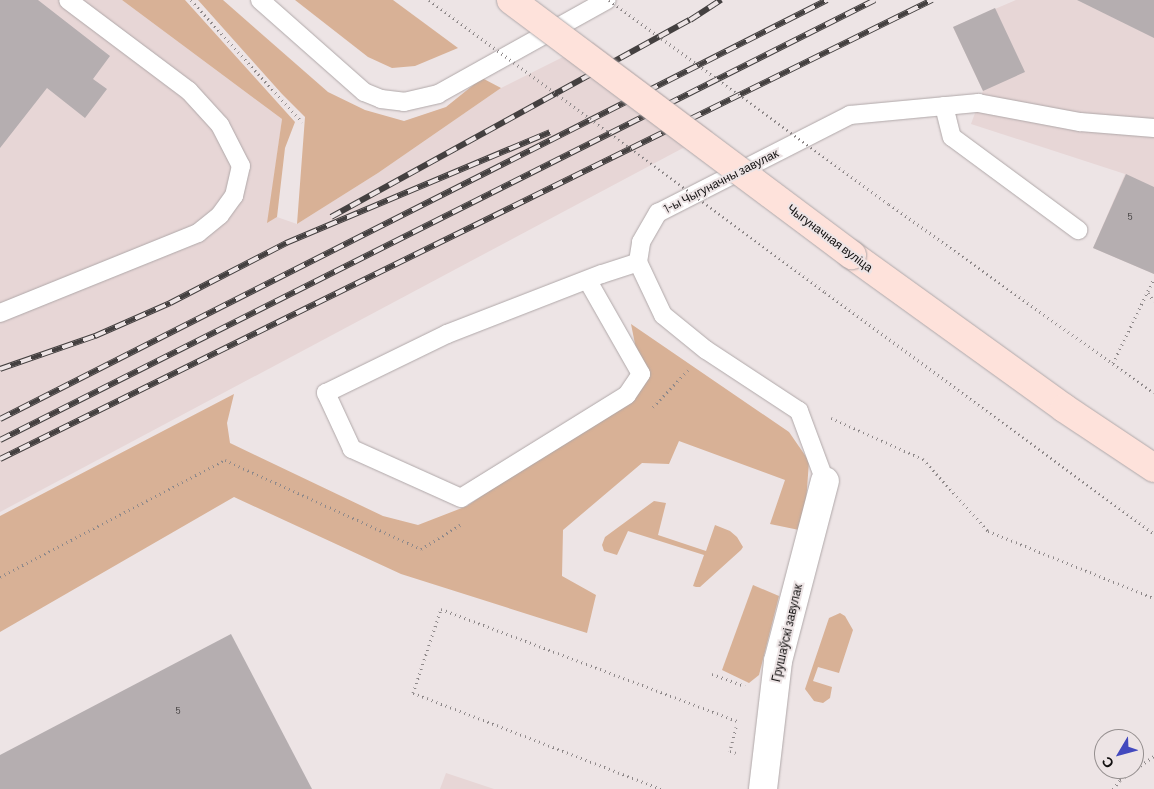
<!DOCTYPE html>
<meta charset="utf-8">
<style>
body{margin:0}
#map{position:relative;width:1154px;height:789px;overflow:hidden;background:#ede4e5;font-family:Barlow,sans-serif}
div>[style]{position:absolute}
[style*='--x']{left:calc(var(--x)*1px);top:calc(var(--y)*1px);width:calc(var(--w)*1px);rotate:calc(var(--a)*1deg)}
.built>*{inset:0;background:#e7d6d6}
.green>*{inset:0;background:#d8b196}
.building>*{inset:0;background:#b5aeb0}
.path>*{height:3px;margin-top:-1.5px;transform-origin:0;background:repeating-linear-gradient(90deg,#8f898a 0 1px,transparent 0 5px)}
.roads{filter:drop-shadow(0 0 1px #b0a8a9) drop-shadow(0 0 1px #b0a8a9)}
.lane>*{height:18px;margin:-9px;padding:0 9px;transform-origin:9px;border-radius:9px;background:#fff}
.street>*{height:28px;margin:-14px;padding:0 14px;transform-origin:14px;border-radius:14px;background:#fff}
.secondary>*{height:28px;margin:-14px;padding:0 14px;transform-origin:14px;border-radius:14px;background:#fee2db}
.rail>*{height:5.5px;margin-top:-2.75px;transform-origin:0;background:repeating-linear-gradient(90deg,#ede4e5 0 11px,#444040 0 22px);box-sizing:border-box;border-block:1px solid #444040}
.path-bridge>*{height:3px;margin-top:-1.5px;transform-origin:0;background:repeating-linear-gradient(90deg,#8f898a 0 1px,transparent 0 5px)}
.bridges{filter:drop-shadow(0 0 1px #b0a8a9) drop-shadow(0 0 1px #b0a8a9)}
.secondary-bridge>*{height:28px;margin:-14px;padding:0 14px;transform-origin:14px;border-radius:14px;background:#fee2db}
span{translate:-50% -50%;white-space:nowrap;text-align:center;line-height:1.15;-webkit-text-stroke:4px #ede4e5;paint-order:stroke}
.number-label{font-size:10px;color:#3a3737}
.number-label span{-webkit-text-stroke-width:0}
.street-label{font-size:12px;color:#110f0f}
.north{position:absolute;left:1094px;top:729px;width:50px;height:50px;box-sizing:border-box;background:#ede4e5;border:1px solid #958f8f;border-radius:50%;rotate:233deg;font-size:14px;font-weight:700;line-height:20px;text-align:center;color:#110f0f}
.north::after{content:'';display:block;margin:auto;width:18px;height:22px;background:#4349be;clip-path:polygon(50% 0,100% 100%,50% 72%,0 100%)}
</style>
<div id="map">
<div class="built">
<div style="clip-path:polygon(0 0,122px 0,282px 119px,268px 222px,277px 217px,297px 224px,378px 173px,501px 88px,593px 42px,713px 132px,0 512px)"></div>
<div style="clip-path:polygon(1016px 0,1154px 0,1154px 274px,1093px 248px,1125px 174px,971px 124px,983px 91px,953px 27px)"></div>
<div style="clip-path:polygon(446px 773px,494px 789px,440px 789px)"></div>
</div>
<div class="green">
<div style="clip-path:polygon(122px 0,185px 0,295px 122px,285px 148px,277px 217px,267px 223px,282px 119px)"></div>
<div style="clip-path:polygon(198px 0,223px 0,328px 92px,365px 110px,404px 121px,446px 107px,482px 78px,501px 88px,378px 173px,297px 224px,305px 117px,282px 94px)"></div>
<div style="clip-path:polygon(295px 0,393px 0,458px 48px,415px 66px,392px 68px,368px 57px)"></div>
<div style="clip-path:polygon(631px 324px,789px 432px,809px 461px,804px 531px,770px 524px,785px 480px,679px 441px,669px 464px,642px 463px,563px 530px,562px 576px,596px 595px,587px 633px,401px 574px,234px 497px,0 632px,0 516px,234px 394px,227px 423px,230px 443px,383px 516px,418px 525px,467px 506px,626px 397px,639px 364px)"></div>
<div style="clip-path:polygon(654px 501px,666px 503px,658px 535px,706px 551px,715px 525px,730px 531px,737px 537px,743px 547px,741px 550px,700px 587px,696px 587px,693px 586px,704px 555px,628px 531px,617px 555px,604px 551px,602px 545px,605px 537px)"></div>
<div style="clip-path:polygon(753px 585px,779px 596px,759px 675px,749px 683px,722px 670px)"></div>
<div style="clip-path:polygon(840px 613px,845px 616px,853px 630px,839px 673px,818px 667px,813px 681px,832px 687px,830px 698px,823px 703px,814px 701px,805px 689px,829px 618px)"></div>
</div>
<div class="building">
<div style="clip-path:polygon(0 0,38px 0,110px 56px,93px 79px,107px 89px,85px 118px,47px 88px,0 148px)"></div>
<div style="clip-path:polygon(1077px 0,1154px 0,1154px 38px)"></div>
<div style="clip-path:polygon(995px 8px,1025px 72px,983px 91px,953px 27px)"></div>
<div style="clip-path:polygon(1126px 174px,1154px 187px,1154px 274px,1093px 248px)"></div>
<div style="clip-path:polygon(231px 634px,312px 789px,0 789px,0 755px)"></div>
</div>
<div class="path">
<div style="--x:191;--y:0;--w:165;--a:47.7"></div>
<div style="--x:889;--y:204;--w:325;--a:35.5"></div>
<div style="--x:825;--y:292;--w:408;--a:36.3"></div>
<div style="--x:1148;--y:293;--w:10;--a:53"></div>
<div style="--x:1113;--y:363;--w:94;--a:-64.2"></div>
<div style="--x:653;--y:407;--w:51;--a:-46.6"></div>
<div style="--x:831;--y:418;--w:101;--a:24"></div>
<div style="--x:923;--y:459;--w:97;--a:47.9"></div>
<div style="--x:988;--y:531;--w:179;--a:22"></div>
<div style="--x:0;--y:577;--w:254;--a:-27.5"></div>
<div style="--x:225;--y:460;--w:215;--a:24.4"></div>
<div style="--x:421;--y:549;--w:46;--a:-31.6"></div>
<div style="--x:712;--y:674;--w:35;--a:20"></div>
<div style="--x:736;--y:727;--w:25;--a:104"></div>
<div style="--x:730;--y:751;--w:6;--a:18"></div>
<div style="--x:661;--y:789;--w:266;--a:-158.8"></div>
<div style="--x:413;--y:693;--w:89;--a:-71.6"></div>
<div style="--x:441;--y:609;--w:317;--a:20.7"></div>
<div style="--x:1113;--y:789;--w:11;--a:-52"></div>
<div style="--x:1120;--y:780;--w:42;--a:-35.2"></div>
</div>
<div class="roads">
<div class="lane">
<div style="--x:260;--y:0;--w:139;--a:41.5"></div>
<div style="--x:364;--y:92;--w:18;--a:22"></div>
<div style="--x:381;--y:99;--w:23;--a:7"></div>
<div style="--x:404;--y:102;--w:35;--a:-13"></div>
<div style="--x:438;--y:94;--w:193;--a:-29.1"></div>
<div style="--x:944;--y:106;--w:32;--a:76"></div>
<div style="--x:952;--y:137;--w:157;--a:36.4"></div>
<div style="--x:588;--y:281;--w:107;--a:60.3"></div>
<div style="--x:641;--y:374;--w:25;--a:124"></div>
<div style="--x:627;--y:395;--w:195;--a:148.2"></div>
<div style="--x:461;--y:498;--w:120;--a:-155.8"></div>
<div style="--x:352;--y:449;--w:62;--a:-114.9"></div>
<div style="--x:326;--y:393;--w:135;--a:-26"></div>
<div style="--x:447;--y:334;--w:166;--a:-21.2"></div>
<div style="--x:602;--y:274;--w:38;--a:-18"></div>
<div style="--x:0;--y:313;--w:214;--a:-22"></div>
<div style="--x:198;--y:233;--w:28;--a:-39"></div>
<div style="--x:220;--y:215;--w:24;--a:-54"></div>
<div style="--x:234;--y:196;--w:31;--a:-77"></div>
<div style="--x:241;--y:166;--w:46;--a:-117.1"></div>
<div style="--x:220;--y:125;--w:46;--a:-132.4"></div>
<div style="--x:189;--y:91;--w:151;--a:-143.1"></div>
<div style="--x:825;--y:481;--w:75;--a:-110.4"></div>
<div style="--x:799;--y:411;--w:111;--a:-146.7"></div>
<div style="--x:706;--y:350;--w:55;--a:-140.9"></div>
<div style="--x:663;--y:315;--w:59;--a:-115.3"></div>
<div style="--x:638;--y:262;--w:20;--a:-81"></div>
<div style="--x:641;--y:242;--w:34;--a:-60"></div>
<div style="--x:658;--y:213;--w:216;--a:-27"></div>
<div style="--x:850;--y:115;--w:129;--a:-5.4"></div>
<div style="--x:978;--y:103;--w:104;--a:10.6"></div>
<div style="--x:1080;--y:122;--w:74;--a:4.6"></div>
</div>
<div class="street">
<div style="--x:763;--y:789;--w:129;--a:-83.3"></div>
<div style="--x:778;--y:661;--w:186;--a:-75.4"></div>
</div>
<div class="secondary">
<div style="--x:852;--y:255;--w:261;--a:35.8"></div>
<div style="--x:1064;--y:408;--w:108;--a:33.7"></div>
</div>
</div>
<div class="rail">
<div style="--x:331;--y:217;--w:409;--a:-28.8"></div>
<div style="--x:690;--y:20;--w:37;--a:-33"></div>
<div style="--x:0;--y:369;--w:101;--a:-19.2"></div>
<div style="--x:95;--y:336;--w:82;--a:-23.7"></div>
<div style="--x:170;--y:303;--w:131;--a:-27.3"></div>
<div style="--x:286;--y:243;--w:286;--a:-22.8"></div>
<div style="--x:0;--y:419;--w:927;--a:-26.87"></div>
<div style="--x:0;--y:440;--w:979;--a:-26.7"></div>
<div style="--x:0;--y:459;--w:1039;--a:-26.22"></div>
</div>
<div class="path-bridge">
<div style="--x:429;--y:0;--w:492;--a:36.4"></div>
<div style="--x:609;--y:0;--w:346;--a:36.1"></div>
</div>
<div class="bridges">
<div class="secondary-bridge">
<div style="--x:511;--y:0;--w:426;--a:36.8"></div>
</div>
</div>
<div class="number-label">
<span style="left:1130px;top:217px">5</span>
<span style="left:178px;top:711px">5</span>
</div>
<div class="street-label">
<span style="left:721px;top:181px;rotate:-27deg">1-ы Чыгуначны завулак</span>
<span style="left:830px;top:238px;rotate:37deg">Чыгуначная вуліца</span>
<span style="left:787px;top:633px;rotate:-77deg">Грушаўскі завулак</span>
</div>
<div class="north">С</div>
</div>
